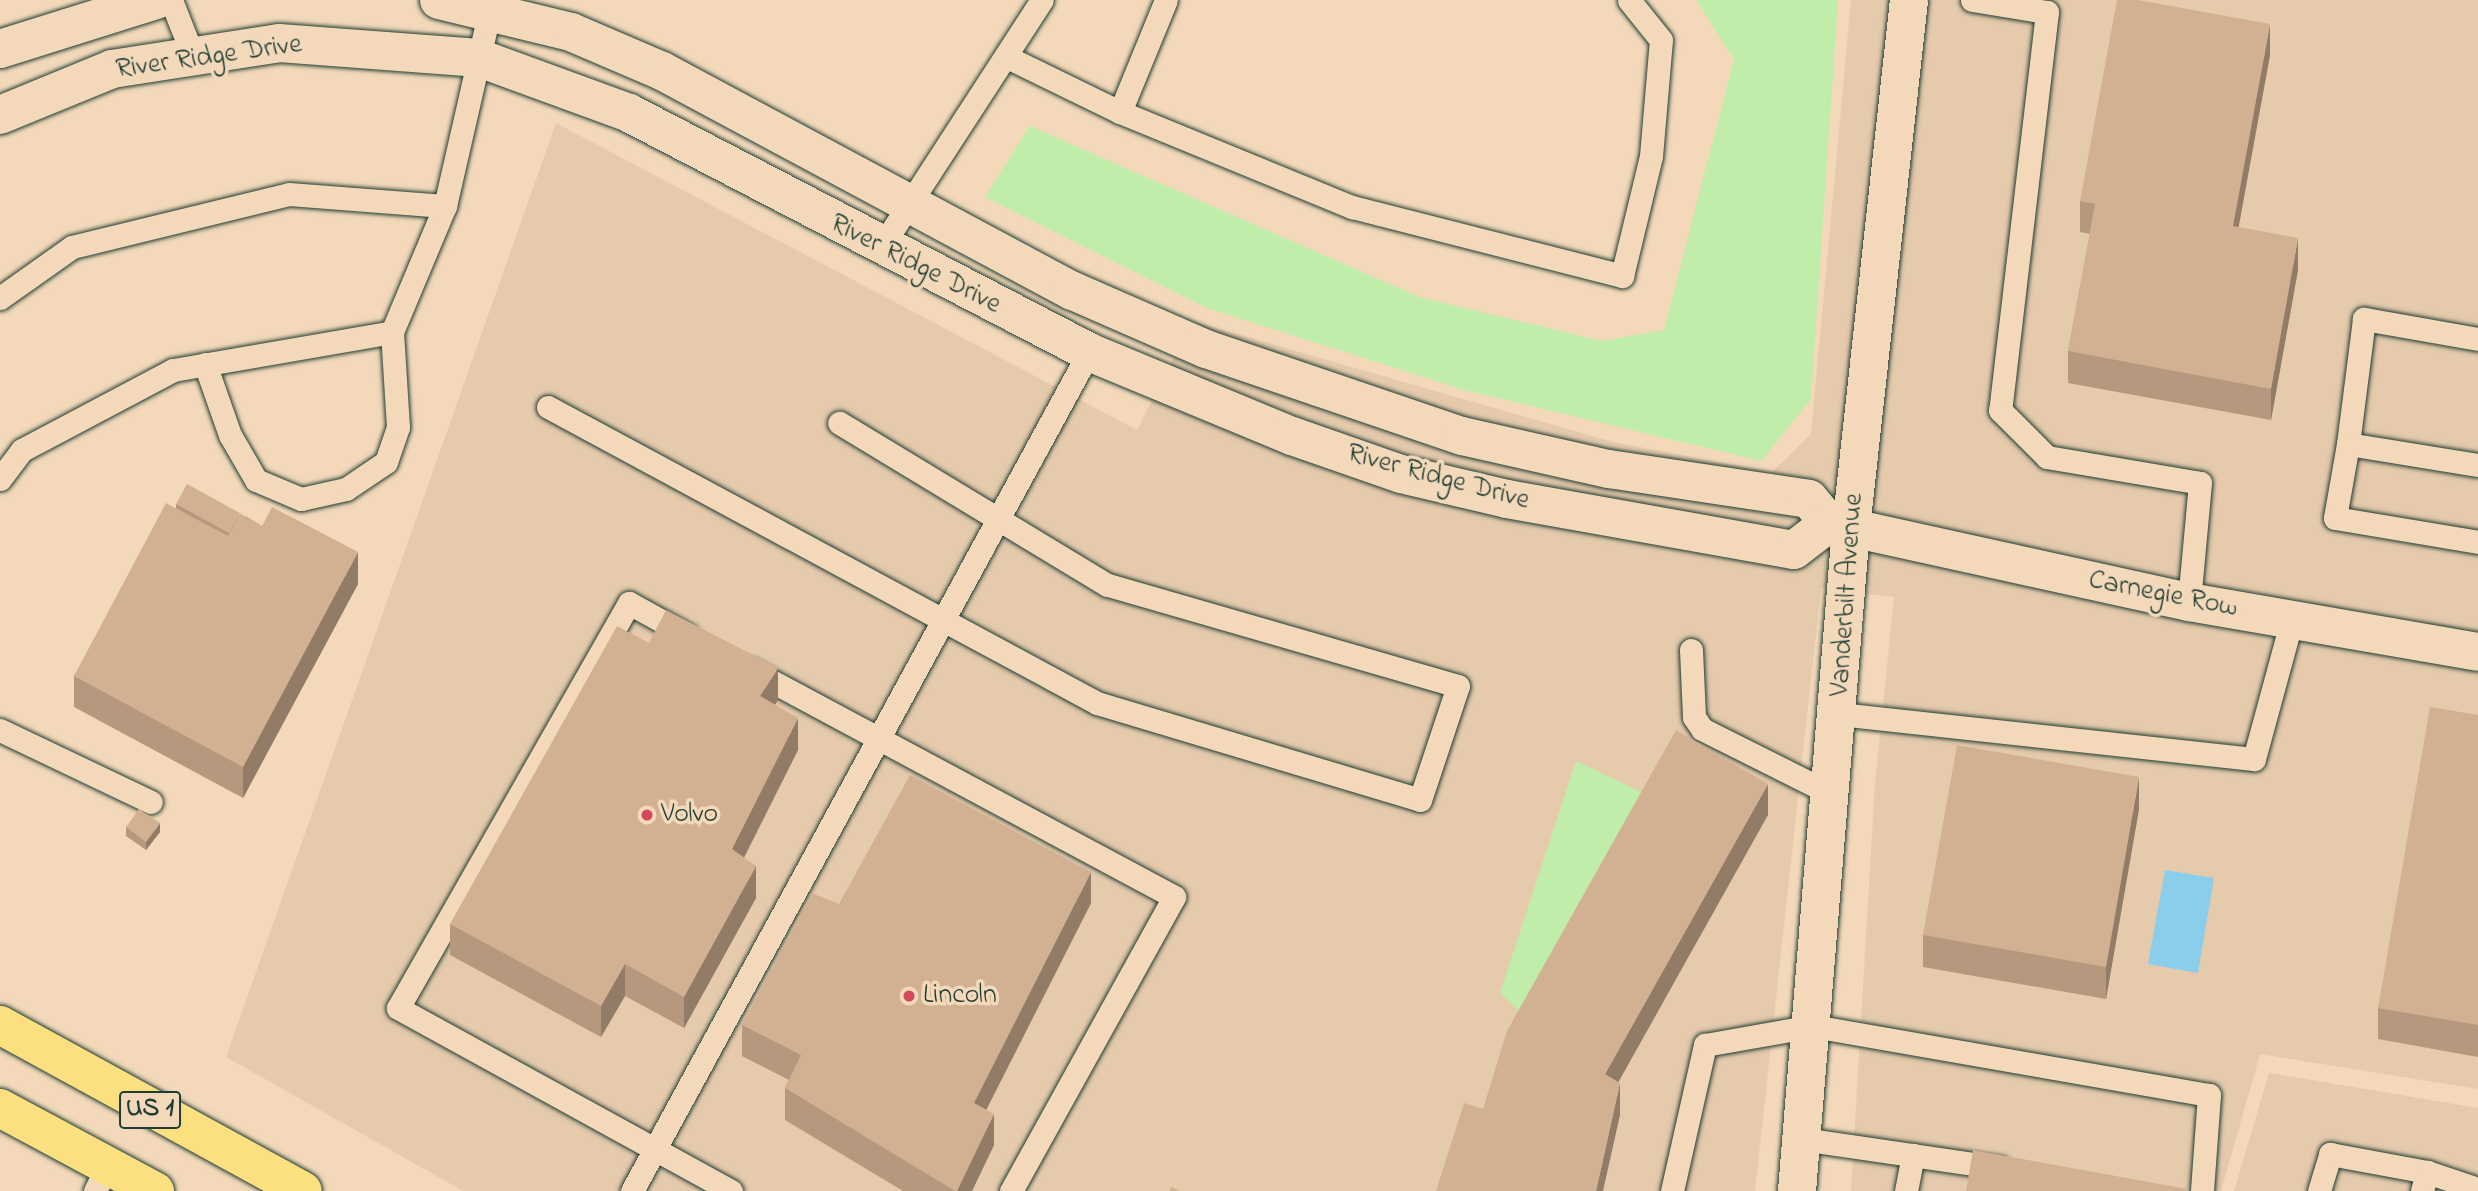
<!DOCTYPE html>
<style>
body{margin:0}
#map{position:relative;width:2478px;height:1191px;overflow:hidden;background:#f3d9ba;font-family:"Indie Flower",sans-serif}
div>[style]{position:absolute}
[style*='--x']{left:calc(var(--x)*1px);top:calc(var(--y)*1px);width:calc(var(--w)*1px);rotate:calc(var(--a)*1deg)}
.built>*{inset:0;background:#e5caac}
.green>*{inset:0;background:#c1edaa}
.water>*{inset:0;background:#8aceec}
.roads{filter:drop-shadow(0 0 2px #1f3d34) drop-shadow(0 0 2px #1f3d34)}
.service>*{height:23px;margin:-11.5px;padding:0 11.5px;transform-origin:11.5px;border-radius:11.5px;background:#f3d9ba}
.minor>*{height:38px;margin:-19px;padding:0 19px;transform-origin:19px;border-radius:19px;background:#f3d9ba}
.primary>*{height:38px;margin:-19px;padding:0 19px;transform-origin:19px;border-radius:19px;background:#fce080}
.wall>*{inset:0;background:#b5987e}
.shaded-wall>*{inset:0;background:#937c67}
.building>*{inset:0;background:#d2b193}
.dots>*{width:19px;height:19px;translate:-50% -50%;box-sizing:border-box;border:4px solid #f3d9ba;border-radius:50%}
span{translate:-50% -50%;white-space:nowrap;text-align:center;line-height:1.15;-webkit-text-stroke:7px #f3d9ba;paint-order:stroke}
.shield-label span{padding:2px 5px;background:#f3d9ba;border:2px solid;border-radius:5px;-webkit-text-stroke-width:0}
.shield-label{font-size:26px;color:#1f3d34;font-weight:700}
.street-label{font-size:28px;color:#1f3d34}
.poi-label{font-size:28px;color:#1f3d34}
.left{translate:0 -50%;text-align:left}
</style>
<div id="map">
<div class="built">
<div style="clip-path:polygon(1851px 0,2478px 0,2478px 1089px,2260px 1054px,2221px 1191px,1851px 1191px,1875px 783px,1894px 597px,1821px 588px,1755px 1191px,463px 1191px,226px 1057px,556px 123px,1137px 430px,1192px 321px,1613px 442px,1772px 472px,1811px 434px)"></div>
<div style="clip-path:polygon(2269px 1073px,2478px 1108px,2478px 1191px,2234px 1191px)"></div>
</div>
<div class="green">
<div style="clip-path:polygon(1696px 0,1838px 0,1811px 399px,1761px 461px,1464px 390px,1207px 308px,985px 197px,1030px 126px,1419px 297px,1602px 341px,1664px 330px,1734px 59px)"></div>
<div style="clip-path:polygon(1576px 761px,1656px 799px,1518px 1044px,1505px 1037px,1519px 1011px,1500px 993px)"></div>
</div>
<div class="water">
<div style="clip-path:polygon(2165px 870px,2214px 878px,2198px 973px,2148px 964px)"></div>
</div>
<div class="roads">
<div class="service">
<div style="--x:171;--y:0;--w:60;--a:68.6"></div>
<div style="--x:1972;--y:0;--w:76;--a:9.1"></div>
<div style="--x:2047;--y:12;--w:401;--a:96.7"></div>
<div style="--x:2000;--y:410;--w:66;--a:45"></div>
<div style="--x:2047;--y:457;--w:155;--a:9.6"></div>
<div style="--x:2200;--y:483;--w:120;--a:95.3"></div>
<div style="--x:1007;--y:57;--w:126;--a:26"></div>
<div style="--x:1120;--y:112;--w:121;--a:-67.7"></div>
<div style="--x:1120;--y:112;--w:251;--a:22.3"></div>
<div style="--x:1352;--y:207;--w:279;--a:14.3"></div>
<div style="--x:1622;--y:276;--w:123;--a:-76.4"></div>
<div style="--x:1651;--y:156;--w:116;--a:-85.1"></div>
<div style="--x:1661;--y:40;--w:51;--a:-128.7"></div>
<div style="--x:880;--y:249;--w:297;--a:-57"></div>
<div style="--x:0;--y:298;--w:88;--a:-35.3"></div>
<div style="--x:72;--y:247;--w:223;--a:-13.7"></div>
<div style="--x:289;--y:194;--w:156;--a:4.4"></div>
<div style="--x:2478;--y:339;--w:116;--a:-170"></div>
<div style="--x:2364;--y:319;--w:126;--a:97.3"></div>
<div style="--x:2348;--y:444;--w:132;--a:9.2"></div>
<div style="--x:205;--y:364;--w:75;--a:70.6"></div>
<div style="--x:230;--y:435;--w:52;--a:60"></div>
<div style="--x:256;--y:480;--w:49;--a:22.9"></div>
<div style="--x:301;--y:499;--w:46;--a:-12.5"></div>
<div style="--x:346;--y:489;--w:48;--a:-34"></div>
<div style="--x:386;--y:462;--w:37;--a:-71"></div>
<div style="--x:398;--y:427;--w:95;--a:-93.6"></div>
<div style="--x:548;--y:407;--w:624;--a:28.33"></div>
<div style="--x:1097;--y:703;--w:337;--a:16.7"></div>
<div style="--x:1420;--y:800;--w:120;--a:-71.6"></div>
<div style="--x:1458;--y:686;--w:365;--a:-163.9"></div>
<div style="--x:1107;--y:585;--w:313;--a:-148.8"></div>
<div style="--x:2348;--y:444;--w:75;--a:100"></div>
<div style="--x:2335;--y:518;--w:145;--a:9.5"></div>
<div style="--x:0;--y:479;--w:36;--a:-53"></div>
<div style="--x:22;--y:450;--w:171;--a:-27.9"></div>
<div style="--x:173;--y:370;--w:222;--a:-9.8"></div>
<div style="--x:392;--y:332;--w:137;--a:-67.2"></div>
<div style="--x:445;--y:206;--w:202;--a:-77.1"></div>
<div style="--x:687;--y:635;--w:66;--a:-151.1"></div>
<div style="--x:629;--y:603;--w:466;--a:119.7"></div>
<div style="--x:398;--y:1008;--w:380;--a:28.8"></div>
<div style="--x:1691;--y:650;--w:67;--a:87.4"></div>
<div style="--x:1694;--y:717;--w:14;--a:56"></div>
<div style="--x:1702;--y:729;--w:145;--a:26.6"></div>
<div style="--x:751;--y:670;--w:480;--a:28.2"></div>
<div style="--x:1174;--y:897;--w:336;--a:119"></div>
<div style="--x:1839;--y:714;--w:417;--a:6.2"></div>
<div style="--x:2254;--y:759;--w:145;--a:-74.8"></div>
<div style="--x:0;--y:730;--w:167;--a:25.5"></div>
<div style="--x:1802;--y:1139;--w:200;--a:8.3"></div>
<div style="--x:95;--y:1191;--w:28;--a:-64"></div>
<div style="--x:632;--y:1191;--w:955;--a:-61.42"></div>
<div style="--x:1672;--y:1191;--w:150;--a:-77.3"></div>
<div style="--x:1705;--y:1045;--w:110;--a:-10"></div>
<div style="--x:1813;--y:1026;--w:402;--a:9.9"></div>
<div style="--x:2209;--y:1095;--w:96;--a:94.2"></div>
<div style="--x:1906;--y:1191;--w:37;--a:-79"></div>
<div style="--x:2319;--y:1191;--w:39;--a:-73"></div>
<div style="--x:2330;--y:1154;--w:99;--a:10.5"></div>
<div style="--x:2422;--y:1191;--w:20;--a:-75"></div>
<div style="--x:2427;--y:1172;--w:54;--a:18.4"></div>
</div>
<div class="minor">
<div style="--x:439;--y:0;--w:136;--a:13.6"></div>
<div style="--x:571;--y:32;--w:99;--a:23.2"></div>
<div style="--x:662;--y:71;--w:466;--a:28.2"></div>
<div style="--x:1073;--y:291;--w:145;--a:23.6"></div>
<div style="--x:1206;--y:349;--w:270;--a:18.8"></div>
<div style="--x:1462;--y:436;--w:151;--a:12.7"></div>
<div style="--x:1609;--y:469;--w:202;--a:8.5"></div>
<div style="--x:1809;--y:499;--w:31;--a:50"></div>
<div style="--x:1829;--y:523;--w:369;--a:12.4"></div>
<div style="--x:2189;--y:602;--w:293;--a:9.8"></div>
<div style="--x:0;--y:49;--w:164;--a:-17.4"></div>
<div style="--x:0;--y:115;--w:121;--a:-22.3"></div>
<div style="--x:112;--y:69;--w:169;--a:-8.8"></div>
<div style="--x:279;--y:43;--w:201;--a:4.3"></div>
<div style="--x:479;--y:58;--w:160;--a:20.1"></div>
<div style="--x:629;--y:113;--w:518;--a:27.45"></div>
<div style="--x:1089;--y:352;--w:220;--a:22.5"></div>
<div style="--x:1292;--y:436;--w:115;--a:19.2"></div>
<div style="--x:1401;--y:474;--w:109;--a:13.3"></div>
<div style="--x:1507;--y:499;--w:291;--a:10.1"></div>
<div style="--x:1794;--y:550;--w:44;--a:-37.6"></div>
<div style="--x:1797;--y:1191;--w:665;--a:-85.34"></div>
<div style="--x:1851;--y:528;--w:531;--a:-83.73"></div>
</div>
<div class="primary">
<div style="--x:0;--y:1025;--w:345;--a:28.7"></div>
<div style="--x:0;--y:1108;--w:176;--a:28.2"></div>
</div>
</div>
<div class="wall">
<div style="clip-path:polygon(2270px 55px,2238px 227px,2298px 270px,2271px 420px,2068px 383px,2068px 351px,2090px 234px,2080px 232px,2080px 201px)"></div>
<div style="clip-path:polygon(176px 504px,247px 517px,358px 584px,243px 798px,74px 707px,74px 676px,176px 508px)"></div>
<div style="clip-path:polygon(778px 700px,775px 705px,798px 750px,744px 858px,756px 898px,684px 1028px,625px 996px,601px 1037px,450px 955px,450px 924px)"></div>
<div style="clip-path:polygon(2478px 715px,2478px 1057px,2378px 1039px,2378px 1008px)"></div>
<div style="clip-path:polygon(2139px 809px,2106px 999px,1923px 967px,1923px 935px)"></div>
<div style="clip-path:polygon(126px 827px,160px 832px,146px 850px,126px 836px)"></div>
<div style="clip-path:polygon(1091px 903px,986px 1110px,994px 1145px,972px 1191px,903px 1191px,785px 1120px,785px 1088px,789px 1080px,742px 1056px,742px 1025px,839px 904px)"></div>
</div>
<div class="shaded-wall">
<div style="clip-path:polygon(2270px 24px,2270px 55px,2233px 258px,2233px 226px)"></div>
<div style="clip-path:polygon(2298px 238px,2298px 270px,2271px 420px,2271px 389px)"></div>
<div style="clip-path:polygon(358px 552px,358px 584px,243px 798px,243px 767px)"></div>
<div style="clip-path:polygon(778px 668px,778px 700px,760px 728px,760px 696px)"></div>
<div style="clip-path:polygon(798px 718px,798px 750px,732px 881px,732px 849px)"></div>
<div style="clip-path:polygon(2139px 777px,2139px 809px,2106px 999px,2106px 967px)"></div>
<div style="clip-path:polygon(1768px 784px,1768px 815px,1605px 1106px,1605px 1074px)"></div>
<div style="clip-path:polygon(160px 823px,160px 832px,146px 850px,146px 842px)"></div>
<div style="clip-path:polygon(756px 866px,756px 898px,684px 1028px,684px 997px)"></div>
<div style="clip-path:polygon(1091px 872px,1091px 903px,974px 1134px,974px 1103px)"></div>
<div style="clip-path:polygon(625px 964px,625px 996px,601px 1037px,601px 1006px)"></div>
<div style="clip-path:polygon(1620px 1083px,1620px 1115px,1603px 1191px,1596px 1191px)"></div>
<div style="clip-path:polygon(994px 1114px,994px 1145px,972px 1191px,957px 1191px)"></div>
</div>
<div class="building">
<div style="clip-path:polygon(2117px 0,2138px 0,2270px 24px,2233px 226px,2298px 238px,2271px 389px,2068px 351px,2095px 204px,2080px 201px)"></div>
<div style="clip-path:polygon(187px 484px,247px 517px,246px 517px,240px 514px,229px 533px,176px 504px)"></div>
<div style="clip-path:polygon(166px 503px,228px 536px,240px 514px,262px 526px,272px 507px,358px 552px,243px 767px,74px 676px)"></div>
<div style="clip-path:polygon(666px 610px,778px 668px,760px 696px,798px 718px,732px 849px,756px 866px,684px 997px,625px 964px,601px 1006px,450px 924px,617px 626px,649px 643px)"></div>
<div style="clip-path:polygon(2430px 707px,2478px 715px,2478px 1025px,2378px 1008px)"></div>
<div style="clip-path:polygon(1676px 730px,1768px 784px,1605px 1074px,1620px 1083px,1596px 1191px,1436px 1191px,1464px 1103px,1483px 1109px,1507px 1031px)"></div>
<div style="clip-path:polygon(1957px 745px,2139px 777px,2106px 967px,1923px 935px)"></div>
<div style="clip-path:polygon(910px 775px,1091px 872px,974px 1103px,994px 1114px,957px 1191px,955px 1191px,785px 1088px,801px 1055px,742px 1025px,812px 893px,839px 904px)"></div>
<div style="clip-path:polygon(139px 809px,160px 823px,146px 842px,126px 827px)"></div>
<div style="clip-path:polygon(1973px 1150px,2187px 1189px,2186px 1191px,1966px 1191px)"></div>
<div style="clip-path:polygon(1172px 1187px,1180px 1191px,1169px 1191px)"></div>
</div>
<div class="dots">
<div style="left:647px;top:815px;background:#d1495b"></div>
<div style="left:909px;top:996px;background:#d1495b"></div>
</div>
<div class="shield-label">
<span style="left:150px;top:1110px">US 1</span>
</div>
<div class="street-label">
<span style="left:209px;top:58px;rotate:-8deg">River Ridge Drive</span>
<span style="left:915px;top:265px;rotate:27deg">River Ridge Drive</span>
<span style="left:1438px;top:478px;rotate:15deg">River Ridge Drive</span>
<span style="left:1848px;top:595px;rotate:-86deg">Vanderbilt Avenue</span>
<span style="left:2163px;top:595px;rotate:11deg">Carnegie Row</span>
</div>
<div class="poi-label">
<span class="left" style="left:661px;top:815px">Volvo</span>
<span class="left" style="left:923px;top:996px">Lincoln</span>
</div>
</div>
